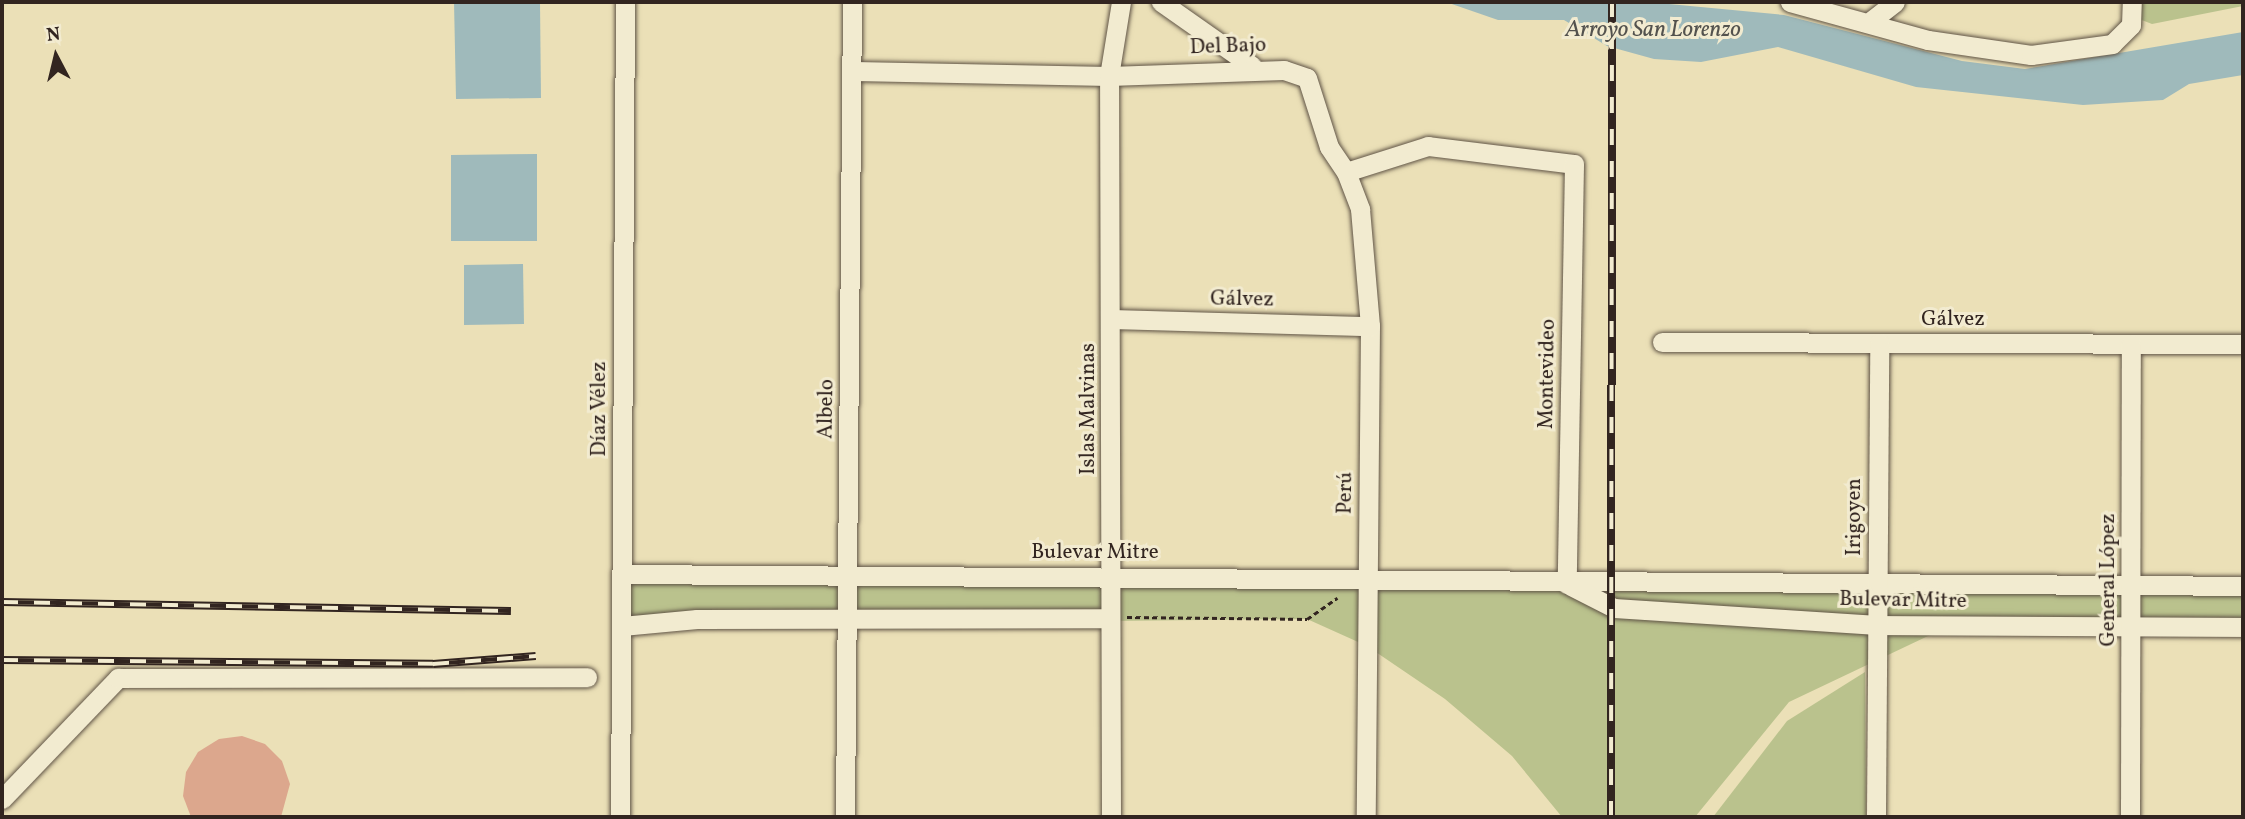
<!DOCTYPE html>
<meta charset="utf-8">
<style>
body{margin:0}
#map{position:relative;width:2245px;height:819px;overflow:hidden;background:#ebe0b7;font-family:Vollkorn,serif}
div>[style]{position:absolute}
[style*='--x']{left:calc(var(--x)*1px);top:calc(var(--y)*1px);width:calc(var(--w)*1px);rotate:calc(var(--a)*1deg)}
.green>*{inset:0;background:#bac28d}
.water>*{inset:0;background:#9fbabb}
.building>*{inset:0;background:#dca78d}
.path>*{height:2.5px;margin-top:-1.25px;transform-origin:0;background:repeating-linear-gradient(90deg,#322520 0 5px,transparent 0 8.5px)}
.roads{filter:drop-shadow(0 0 2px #605446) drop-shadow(0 0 2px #605446)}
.minor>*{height:19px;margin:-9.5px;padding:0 9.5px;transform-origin:9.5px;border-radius:9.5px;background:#f2ebd0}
.rail>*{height:8px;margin-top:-4px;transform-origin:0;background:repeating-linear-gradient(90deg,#f2ebd0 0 16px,#322520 0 32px);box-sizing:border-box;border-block:2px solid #322520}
span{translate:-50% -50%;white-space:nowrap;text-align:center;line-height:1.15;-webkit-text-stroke:6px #f2ebd0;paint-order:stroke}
.street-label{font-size:21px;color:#322520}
.water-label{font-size:23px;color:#53524e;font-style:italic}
.frame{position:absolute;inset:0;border:4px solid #322520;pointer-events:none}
.north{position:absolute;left:21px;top:21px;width:70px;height:70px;-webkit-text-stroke:5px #f2ebd0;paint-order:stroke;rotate:353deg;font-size:19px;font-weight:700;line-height:28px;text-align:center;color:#322520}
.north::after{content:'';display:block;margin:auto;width:24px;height:32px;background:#322520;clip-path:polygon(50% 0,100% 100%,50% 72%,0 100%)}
</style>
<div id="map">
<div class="green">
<div style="clip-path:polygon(2140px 2px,2243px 2px,2243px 6px,2152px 24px,2139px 19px)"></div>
<div style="clip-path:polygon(622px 574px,2243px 586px,2243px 627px,1979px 626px,1928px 636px,1789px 702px,1695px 817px,1562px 817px,1512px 756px,1445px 699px,1367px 646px,1307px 619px,622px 626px)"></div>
<div style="clip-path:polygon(1865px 672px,1866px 817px,1713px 817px,1787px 721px)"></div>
</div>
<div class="water">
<div style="clip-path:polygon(454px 2px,540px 2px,541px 98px,456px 99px)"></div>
<div style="clip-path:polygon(1446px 2px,1648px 2px,1784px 15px,1962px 61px,2025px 69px,2243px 32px,2243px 75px,2189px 84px,2163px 100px,2083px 105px,1916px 87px,1778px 47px,1701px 62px,1654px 59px,1607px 46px,1564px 20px,1498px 20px)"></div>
<div style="clip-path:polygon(537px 154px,537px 241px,451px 241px,451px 155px)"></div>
<div style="clip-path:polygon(523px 264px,524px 324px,464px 325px,464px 265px)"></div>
</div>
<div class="building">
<div style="clip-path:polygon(242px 736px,265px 744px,282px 761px,290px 784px,281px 817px,191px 817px,183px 796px,186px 772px,198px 752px,219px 739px)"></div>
</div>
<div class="path">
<div style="--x:1127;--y:617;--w:180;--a:0.6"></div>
<div style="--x:1307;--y:619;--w:37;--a:-35"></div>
</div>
<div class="roads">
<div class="minor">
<div style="--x:1161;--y:2;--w:111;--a:35.1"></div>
<div style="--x:1790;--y:2;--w:143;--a:15.4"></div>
<div style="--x:1928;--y:40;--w:104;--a:8.3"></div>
<div style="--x:2031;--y:55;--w:82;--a:-7.7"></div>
<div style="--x:2112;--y:44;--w:27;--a:-45"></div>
<div style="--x:2131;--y:25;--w:23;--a:-88"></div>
<div style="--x:1872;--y:20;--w:29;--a:-38"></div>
<div style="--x:854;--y:71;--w:255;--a:1.1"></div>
<div style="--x:1109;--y:76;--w:175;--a:-2"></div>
<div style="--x:1284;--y:70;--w:24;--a:19"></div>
<div style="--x:1307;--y:78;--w:72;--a:72.3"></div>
<div style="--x:1329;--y:147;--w:30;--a:56"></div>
<div style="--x:1346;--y:172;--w:86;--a:-17.6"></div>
<div style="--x:1428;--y:146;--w:147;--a:7"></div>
<div style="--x:1574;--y:164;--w:420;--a:91"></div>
<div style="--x:1346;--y:172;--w:40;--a:69"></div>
<div style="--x:1360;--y:209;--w:117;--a:85.1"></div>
<div style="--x:1370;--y:326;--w:491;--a:90.5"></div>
<div style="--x:1112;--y:319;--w:258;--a:1.6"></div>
<div style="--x:1662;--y:342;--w:581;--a:0.2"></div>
<div style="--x:622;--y:574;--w:1621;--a:0.42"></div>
<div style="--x:1571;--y:586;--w:48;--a:27.1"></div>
<div style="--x:1614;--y:608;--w:264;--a:3.7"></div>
<div style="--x:1877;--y:625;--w:366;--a:0.3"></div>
<div style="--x:622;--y:626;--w:75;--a:-5.3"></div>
<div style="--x:697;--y:619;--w:412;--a:-0.1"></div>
<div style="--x:2;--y:799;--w:168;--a:-46.2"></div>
<div style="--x:118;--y:678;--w:469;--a:-0.1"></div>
<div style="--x:620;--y:817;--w:815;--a:-89.65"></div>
<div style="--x:845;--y:817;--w:815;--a:-89.51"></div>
<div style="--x:1111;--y:817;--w:741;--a:-90.15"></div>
<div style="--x:1109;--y:76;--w:75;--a:-80.8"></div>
<div style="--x:1876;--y:817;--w:474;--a:-89.6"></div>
<div style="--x:2130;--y:817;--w:473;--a:-89.9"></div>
</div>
</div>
<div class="rail">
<div style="--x:2;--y:602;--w:509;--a:1.01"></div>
<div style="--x:2;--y:660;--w:431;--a:0.5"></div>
<div style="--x:433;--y:664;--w:103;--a:-4.4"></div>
<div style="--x:1611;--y:817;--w:815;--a:-89.93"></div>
</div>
<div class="street-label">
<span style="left:1228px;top:47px;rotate:-2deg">Del Bajo</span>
<span style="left:1242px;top:300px;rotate:1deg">Gálvez</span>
<span style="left:1953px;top:320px">Gálvez</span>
<span style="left:1548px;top:374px;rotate:-89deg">Montevideo</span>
<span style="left:600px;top:409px;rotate:-90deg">Díaz Vélez</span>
<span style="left:827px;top:409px;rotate:-89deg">Albelo</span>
<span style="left:1089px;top:409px;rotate:-90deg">Islas Malvinas</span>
<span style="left:1346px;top:493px;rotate:-89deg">Perú</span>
<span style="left:1855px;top:517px;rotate:-90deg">Irigoyen</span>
<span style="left:1095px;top:553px">Bulevar Mitre</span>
<span style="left:2109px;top:580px;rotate:-90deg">General López</span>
<span style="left:1903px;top:601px;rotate:1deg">Bulevar Mitre</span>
</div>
<div class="water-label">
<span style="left:1653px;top:30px">Arroyo San Lorenzo</span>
</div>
<div class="frame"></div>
<div class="north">N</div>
</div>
